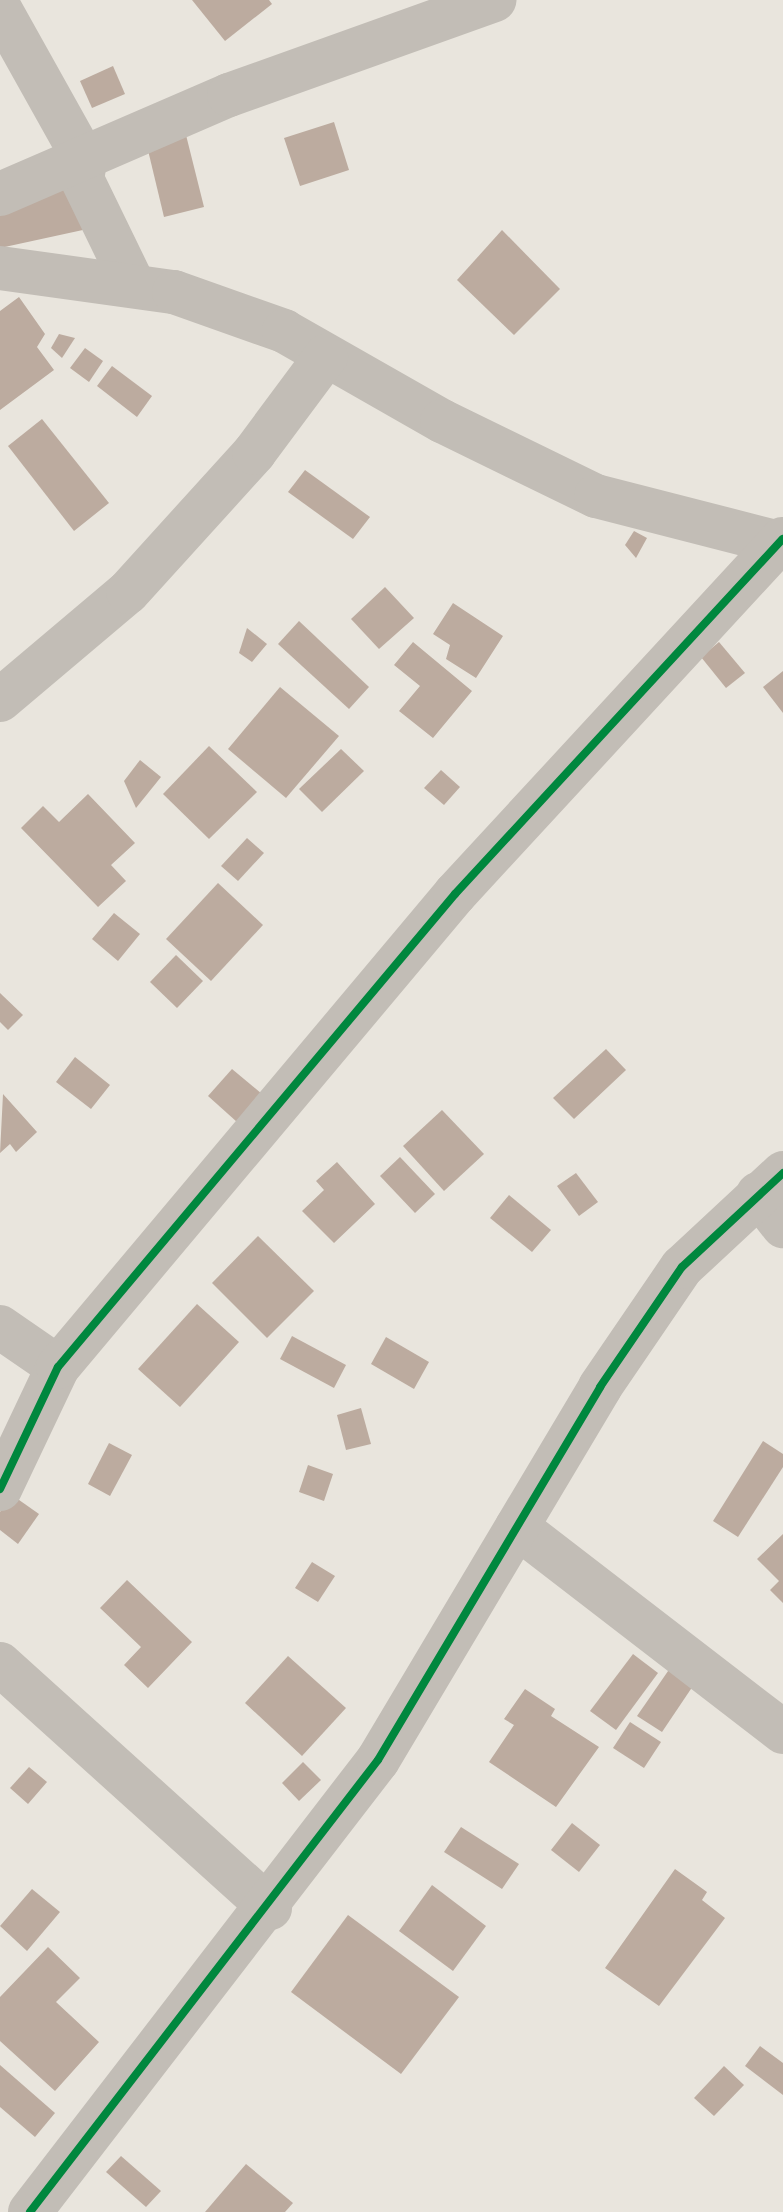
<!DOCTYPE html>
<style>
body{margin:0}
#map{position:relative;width:783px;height:2212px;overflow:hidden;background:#e9e5dd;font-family:Quicksand,sans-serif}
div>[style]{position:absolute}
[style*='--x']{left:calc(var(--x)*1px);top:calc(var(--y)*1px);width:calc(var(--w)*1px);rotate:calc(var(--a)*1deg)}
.building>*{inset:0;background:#bcab9f}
.minor>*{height:44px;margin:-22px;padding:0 22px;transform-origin:22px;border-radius:22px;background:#c2bdb6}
.cycleway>*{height:8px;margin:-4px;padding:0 4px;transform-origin:4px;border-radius:4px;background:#00873e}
span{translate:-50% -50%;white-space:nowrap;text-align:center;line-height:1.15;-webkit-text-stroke:7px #f7f0e3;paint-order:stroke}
</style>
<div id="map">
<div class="building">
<div style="clip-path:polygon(192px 0,269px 0,272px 4px,225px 41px)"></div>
<div style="clip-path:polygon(113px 66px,125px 94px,92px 108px,80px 81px)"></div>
<div style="clip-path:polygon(334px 122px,349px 170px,300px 186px,284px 138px)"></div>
<div style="clip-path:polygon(186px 135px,204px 207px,164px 217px,147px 146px)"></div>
<div style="clip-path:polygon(82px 179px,92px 228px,0 248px,0 197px)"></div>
<div style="clip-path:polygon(502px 230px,560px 289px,514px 335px,457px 280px)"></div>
<div style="clip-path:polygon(19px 297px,45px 334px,37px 347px,54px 370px,0 410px,0 311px)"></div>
<div style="clip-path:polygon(59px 334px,75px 338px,62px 358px,51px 348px)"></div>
<div style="clip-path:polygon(85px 348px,103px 361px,89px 382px,70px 368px)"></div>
<div style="clip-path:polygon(112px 366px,152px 396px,137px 417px,97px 386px)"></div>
<div style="clip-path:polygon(42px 419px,109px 503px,74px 531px,8px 446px)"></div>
<div style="clip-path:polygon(305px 470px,370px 517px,353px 539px,288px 492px)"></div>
<div style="clip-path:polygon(634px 531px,647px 538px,636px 558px,625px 545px)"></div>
<div style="clip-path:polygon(385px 587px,414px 618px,379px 649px,351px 619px)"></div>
<div style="clip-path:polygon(453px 603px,503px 636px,476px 678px,446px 659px,450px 645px,433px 634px)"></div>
<div style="clip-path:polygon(299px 621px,369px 687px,349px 709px,278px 644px)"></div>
<div style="clip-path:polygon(247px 628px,267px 644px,252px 662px,239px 653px)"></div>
<div style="clip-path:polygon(413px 642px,472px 691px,433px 738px,399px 711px,420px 686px,394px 665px)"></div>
<div style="clip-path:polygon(719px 642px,745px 673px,726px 688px,701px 657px)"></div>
<div style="clip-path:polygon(783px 671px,783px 713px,763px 687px)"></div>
<div style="clip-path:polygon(280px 687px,339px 736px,286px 798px,228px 749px)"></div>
<div style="clip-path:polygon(209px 746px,257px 792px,209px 839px,163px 794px)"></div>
<div style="clip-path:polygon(341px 749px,364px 771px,322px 812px,299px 789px)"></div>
<div style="clip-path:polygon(140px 760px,161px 777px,136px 808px,124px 781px)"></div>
<div style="clip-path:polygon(441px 770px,460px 787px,444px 805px,424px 788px)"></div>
<div style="clip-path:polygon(88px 794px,135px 843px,111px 865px,126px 881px,98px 907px,21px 828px,43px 806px,59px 822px)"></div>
<div style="clip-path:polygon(247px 838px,264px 853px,238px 881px,221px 866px)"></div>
<div style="clip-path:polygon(218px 883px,263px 925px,211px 981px,166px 939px)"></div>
<div style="clip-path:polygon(114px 913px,140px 934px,118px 961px,92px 939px)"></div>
<div style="clip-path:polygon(176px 955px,203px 981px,177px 1008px,150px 982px)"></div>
<div style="clip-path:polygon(0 993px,23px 1015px,8px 1030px,0 1022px)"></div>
<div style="clip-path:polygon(606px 1049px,626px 1070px,574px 1119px,553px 1098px)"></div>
<div style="clip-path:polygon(75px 1057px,110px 1085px,91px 1109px,56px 1082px)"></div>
<div style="clip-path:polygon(232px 1069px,262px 1094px,237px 1122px,208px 1096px)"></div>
<div style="clip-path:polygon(3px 1094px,37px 1132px,16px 1152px,10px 1144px,0 1153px)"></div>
<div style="clip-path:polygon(442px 1110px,484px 1154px,444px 1191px,403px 1146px)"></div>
<div style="clip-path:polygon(400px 1157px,435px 1194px,415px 1213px,380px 1176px)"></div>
<div style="clip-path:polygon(337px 1162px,375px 1204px,334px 1243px,302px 1211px,324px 1190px,316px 1181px)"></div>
<div style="clip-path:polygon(576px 1173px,598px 1202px,579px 1216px,557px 1186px)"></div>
<div style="clip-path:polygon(509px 1195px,551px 1230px,532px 1252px,490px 1218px)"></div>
<div style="clip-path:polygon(258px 1236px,314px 1291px,267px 1338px,212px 1283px)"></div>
<div style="clip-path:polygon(197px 1304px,239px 1342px,180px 1407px,138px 1369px)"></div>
<div style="clip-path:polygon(292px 1336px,346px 1365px,334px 1388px,280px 1359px)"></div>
<div style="clip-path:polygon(386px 1337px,429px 1362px,414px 1389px,371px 1364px)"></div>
<div style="clip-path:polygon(361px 1408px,371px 1444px,346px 1450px,337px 1415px)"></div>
<div style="clip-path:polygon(763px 1441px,783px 1454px,783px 1467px,738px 1537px,713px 1521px)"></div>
<div style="clip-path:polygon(109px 1443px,132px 1455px,110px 1496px,88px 1484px)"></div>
<div style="clip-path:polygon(308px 1465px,333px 1474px,324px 1501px,299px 1492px)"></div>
<div style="clip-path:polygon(12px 1495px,39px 1514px,18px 1544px,0 1530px,0 1512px)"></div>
<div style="clip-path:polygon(783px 1534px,783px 1603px,770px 1590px,779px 1581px,757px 1559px)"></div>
<div style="clip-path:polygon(312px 1562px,335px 1576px,318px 1602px,295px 1588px)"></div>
<div style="clip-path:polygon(127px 1580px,192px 1642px,148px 1688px,124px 1665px,141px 1647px,100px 1608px)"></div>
<div style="clip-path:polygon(633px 1654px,658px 1673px,616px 1730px,590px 1711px)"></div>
<div style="clip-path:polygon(288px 1656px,346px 1708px,302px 1756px,245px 1703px)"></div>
<div style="clip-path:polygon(675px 1661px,699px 1677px,662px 1732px,637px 1716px)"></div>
<div style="clip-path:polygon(525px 1689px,555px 1709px,551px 1716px,599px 1747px,556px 1807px,489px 1762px,514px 1725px,504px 1719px)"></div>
<div style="clip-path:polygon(630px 1722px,661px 1742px,644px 1768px,613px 1748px)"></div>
<div style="clip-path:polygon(303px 1762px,321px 1780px,299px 1801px,282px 1783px)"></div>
<div style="clip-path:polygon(29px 1767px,47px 1782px,28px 1804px,10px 1788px)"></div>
<div style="clip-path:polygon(572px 1823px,600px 1845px,579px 1872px,551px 1850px)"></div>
<div style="clip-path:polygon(461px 1827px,519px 1864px,502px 1889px,444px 1852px)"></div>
<div style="clip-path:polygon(675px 1869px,707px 1892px,702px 1900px,725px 1918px,659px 2006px,605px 1968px)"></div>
<div style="clip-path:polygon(432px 1885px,486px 1926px,453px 1971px,399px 1931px)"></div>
<div style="clip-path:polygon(32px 1889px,60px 1912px,27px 1951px,0 1926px)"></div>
<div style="clip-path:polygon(348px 1915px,459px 1997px,401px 2074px,291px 1992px)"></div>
<div style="clip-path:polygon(48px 1947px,80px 1978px,56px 2002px,99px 2042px,55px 2091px,0 2041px,0 1997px)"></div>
<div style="clip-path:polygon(760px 2046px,783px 2063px,783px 2095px,745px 2066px)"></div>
<div style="clip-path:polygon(0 2065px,55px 2113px,35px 2137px,0 2107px)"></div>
<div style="clip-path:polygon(724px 2066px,744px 2085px,714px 2116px,694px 2098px)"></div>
<div style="clip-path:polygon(121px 2156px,161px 2191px,146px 2207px,106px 2172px)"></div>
<div style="clip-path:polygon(246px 2164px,293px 2203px,285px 2212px,205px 2212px)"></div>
</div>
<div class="minor">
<div style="--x:0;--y:9;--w:174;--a:60.8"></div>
<div style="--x:85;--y:161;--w:18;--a:99"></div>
<div style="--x:82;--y:179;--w:114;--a:64.1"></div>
<div style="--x:0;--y:194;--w:249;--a:-23.4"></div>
<div style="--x:229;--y:95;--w:282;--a:-19.7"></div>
<div style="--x:0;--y:268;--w:176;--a:7.9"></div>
<div style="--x:174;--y:292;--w:117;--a:19.5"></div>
<div style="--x:284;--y:331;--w:182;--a:29.7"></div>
<div style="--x:442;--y:421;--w:171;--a:26"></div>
<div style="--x:596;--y:496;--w:193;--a:14.4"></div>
<div style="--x:0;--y:700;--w:167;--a:-40.2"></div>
<div style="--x:128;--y:592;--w:188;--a:-47.8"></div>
<div style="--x:254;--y:453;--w:121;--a:-53.4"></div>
<div style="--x:758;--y:1194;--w:41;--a:52"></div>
<div style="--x:0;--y:1327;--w:70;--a:34.6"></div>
<div style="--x:0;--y:1489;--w:135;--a:-64.6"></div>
<div style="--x:58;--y:1367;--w:618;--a:-49.99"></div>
<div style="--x:455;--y:894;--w:483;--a:-47.3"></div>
<div style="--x:517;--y:1527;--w:336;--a:37.6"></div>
<div style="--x:0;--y:1664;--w:364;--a:42.1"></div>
<div style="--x:30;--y:2212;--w:570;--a:-52.41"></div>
<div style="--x:378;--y:1760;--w:434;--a:-59.2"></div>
<div style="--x:600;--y:1387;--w:145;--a:-55.7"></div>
<div style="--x:682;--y:1267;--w:138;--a:-42.9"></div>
</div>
<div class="cycleway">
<div style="--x:0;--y:1489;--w:135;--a:-64.6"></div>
<div style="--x:58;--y:1367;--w:618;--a:-49.99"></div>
<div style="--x:455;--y:894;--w:483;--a:-47.3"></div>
<div style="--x:30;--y:2212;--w:570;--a:-52.41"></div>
<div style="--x:378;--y:1760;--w:434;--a:-59.2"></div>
<div style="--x:600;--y:1387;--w:145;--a:-55.7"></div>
<div style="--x:682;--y:1267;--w:138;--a:-42.9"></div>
</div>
</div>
